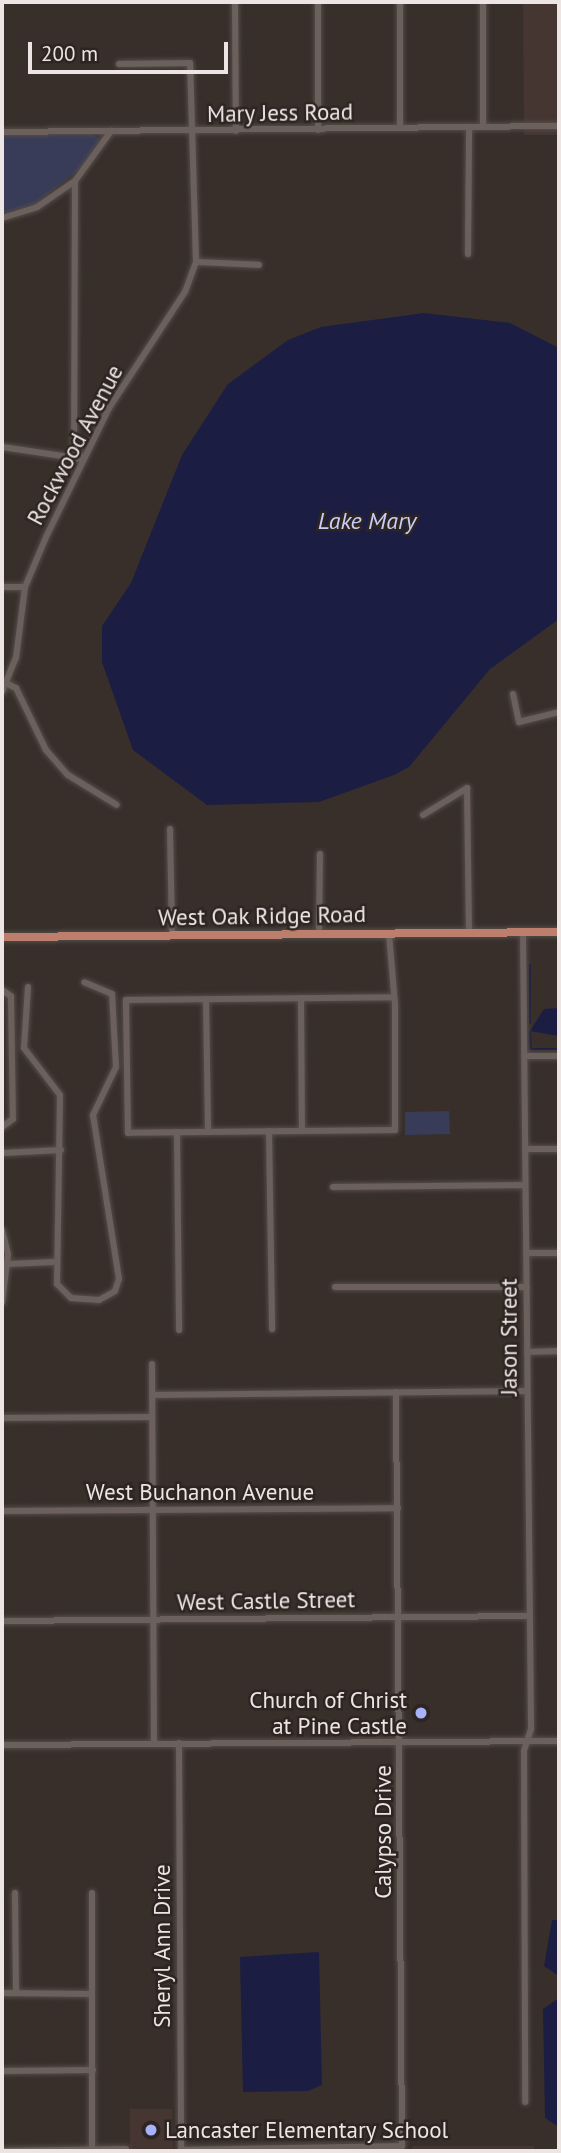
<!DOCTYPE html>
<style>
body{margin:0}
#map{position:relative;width:561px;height:2153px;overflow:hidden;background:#382f2b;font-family:"PT Sans",sans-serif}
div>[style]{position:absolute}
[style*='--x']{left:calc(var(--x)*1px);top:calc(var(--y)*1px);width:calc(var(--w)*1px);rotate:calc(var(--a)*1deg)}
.built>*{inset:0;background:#463631}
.green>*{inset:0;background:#383c58}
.water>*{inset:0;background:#1b1d43}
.stream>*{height:2px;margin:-1px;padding:0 1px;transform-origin:1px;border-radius:1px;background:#1b1d43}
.roads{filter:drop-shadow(0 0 2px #544d4a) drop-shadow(0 0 2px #544d4a)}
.minor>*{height:6px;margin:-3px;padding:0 3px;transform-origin:3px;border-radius:3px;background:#6b605c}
.major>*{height:8px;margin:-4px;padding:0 4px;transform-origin:4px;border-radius:4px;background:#bd7f6c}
.dots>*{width:19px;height:19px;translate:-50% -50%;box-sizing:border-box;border:4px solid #2e2522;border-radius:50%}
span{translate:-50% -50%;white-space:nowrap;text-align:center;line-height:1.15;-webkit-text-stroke:5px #2e2522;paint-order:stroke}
.street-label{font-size:23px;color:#ece5e3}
.poi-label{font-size:23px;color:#ece5e3}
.right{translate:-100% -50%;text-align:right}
.left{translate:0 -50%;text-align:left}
.water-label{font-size:24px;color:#c7cef9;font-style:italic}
.frame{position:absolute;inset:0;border:4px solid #ece5e3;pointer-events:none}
.scale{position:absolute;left:28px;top:42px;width:200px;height:32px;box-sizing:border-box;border:4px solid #ece5e3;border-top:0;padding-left:9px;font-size:21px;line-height:24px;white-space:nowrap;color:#ece5e3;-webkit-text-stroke:5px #2e2522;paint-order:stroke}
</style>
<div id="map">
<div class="built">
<div style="clip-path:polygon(523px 2px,559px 2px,559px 135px,524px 135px)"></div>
<div style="clip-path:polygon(130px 2109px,172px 2109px,173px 2151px,130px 2151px)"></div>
<div style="clip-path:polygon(412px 2146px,534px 2146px,534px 2151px,412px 2151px)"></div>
</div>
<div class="green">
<div style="clip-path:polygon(88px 133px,103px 140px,85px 165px,35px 204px,2px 214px,2px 134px)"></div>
<div style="clip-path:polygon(449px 1111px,450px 1134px,405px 1135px,405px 1112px)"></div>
</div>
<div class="water">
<div style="clip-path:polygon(424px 313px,510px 323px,559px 348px,559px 619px,490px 669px,409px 767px,394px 775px,319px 802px,207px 805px,133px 750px,102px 662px,102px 626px,131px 583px,182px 455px,228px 384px,288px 340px,321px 327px)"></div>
<div style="clip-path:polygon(559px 1008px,559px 1036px,530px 1031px,544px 1009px)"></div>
<div style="clip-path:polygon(552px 1920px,559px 1920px,559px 1976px,544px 1966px)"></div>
<div style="clip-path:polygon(319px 1952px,322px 2085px,308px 2091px,243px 2092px,240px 1957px)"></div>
<div style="clip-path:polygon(559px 1998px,559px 2127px,545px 2118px,543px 2009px)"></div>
</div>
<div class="stream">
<div style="--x:530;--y:965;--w:58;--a:90"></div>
<div style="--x:530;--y:1032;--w:17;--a:87"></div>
<div style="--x:531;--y:1049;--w:28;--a:0"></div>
</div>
<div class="roads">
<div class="minor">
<div style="--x:235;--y:2;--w:129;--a:89.6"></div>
<div style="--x:318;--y:2;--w:128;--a:90"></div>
<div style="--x:400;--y:2;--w:126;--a:90"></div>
<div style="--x:483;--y:2;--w:125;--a:90"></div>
<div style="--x:2;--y:132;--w:557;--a:-0.62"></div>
<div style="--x:75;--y:181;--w:266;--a:90.2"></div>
<div style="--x:74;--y:447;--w:15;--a:53"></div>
<div style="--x:2;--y:218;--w:37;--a:-17"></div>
<div style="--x:37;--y:207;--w:46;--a:-34.4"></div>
<div style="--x:75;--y:181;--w:62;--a:-54.2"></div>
<div style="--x:468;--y:254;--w:127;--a:-89.5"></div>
<div style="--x:196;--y:262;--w:63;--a:2.7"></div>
<div style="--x:2;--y:447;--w:82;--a:8.4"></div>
<div style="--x:2;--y:587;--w:23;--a:0"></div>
<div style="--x:2;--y:681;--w:16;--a:27"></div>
<div style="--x:16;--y:688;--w:69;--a:64.2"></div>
<div style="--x:46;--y:750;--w:33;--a:49"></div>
<div style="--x:68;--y:775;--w:57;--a:31.5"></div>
<div style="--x:2;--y:692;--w:37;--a:-68"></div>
<div style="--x:16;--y:658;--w:72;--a:-82.8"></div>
<div style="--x:25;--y:587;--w:56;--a:-67.1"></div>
<div style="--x:47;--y:535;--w:141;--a:-64"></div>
<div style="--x:109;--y:408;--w:139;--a:-56.8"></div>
<div style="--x:185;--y:292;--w:32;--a:-70"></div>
<div style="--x:196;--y:262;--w:199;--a:-91.7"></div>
<div style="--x:190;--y:63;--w:71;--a:179.2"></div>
<div style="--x:513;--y:694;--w:29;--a:78"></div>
<div style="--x:519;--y:722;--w:41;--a:-14"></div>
<div style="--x:423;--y:815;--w:52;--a:-31.5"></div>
<div style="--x:467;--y:788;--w:145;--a:89.2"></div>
<div style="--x:170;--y:829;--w:107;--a:88.9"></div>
<div style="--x:523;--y:933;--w:796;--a:89.42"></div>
<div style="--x:531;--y:1729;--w:23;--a:108"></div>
<div style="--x:524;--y:1751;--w:351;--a:89.8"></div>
<div style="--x:319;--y:934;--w:80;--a:-89.3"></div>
<div style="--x:389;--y:934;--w:70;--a:85.1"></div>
<div style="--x:395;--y:1004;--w:126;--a:90"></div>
<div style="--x:395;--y:1130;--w:267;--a:179.4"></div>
<div style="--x:128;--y:1133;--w:133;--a:-90.9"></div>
<div style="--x:126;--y:1000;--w:267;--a:-0.6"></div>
<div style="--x:28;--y:987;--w:61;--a:93.8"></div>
<div style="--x:24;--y:1048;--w:59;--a:52.5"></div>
<div style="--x:60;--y:1095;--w:189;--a:90.9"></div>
<div style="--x:57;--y:1284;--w:20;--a:45"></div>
<div style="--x:71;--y:1298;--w:28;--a:4"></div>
<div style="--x:99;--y:1300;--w:18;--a:-29"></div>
<div style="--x:115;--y:1291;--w:13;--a:-72"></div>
<div style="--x:119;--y:1279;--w:166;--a:-99"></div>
<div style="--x:93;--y:1115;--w:53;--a:-64.4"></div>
<div style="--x:116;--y:1067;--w:73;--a:-93.1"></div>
<div style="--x:112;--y:994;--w:30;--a:-157"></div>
<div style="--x:2;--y:990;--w:11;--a:34"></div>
<div style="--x:11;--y:996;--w:123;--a:89.1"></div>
<div style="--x:13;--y:1119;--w:14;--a:144"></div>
<div style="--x:301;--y:998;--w:133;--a:89.6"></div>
<div style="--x:206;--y:999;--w:133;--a:89.1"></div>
<div style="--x:524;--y:1056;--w:35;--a:0"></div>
<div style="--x:269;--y:1131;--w:198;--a:89.1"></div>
<div style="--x:177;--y:1132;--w:198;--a:89.4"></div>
<div style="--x:525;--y:1149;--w:34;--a:0"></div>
<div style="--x:2;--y:1153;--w:59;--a:-2.9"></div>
<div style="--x:333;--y:1187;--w:192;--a:-0.6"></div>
<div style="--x:2;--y:1230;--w:25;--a:76"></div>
<div style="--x:8;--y:1254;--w:49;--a:97"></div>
<div style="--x:526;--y:1253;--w:33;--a:0"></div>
<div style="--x:8;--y:1264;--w:46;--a:-2.5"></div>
<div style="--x:335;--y:1287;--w:192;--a:0"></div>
<div style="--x:527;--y:1352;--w:32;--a:-2"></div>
<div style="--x:152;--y:1364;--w:379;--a:89.7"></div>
<div style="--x:152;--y:1395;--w:375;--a:-0.6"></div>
<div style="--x:2;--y:1418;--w:150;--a:-0.4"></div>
<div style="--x:2;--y:1511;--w:396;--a:-0.4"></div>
<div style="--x:2;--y:1621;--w:528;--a:-0.54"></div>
<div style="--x:179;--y:1743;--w:407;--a:89.7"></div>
<div style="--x:181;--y:2150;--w:221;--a:-1"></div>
<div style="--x:402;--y:2146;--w:754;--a:-90.46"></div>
<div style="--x:2;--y:1745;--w:557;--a:-0.41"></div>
<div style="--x:15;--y:1893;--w:100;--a:89.4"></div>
<div style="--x:92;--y:1893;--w:258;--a:90"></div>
<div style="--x:2;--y:1993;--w:90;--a:0.6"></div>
<div style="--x:2;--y:2071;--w:91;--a:-0.6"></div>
<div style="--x:2;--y:2151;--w:124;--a:-0.9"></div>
</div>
<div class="major">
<div style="--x:2;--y:937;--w:557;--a:-0.51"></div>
</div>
</div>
<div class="dots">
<div style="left:421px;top:1713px;background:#a7b1fc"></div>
<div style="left:151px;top:2130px;background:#a7b1fc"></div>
</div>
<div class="street-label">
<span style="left:280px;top:113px;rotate:-1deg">Mary Jess Road</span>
<span style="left:75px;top:445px;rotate:-62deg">Rockwood Avenue</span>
<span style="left:262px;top:916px;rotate:-1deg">West Oak Ridge Road</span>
<span style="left:509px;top:1337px;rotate:-90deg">Jason Street</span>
<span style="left:200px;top:1492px">West Buchanon Avenue</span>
<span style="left:266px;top:1601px;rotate:-1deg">West Castle Street</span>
<span style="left:383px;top:1832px;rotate:-90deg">Calypso Drive</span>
<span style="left:162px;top:1946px;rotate:-90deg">Sheryl Ann Drive</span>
</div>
<div class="poi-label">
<span class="right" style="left:407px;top:1713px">Church of Christ<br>at Pine Castle</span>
<span class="left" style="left:165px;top:2130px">Lancaster Elementary School</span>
</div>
<div class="water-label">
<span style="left:367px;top:521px">Lake Mary</span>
</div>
<div class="frame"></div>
<div class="scale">200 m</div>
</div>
